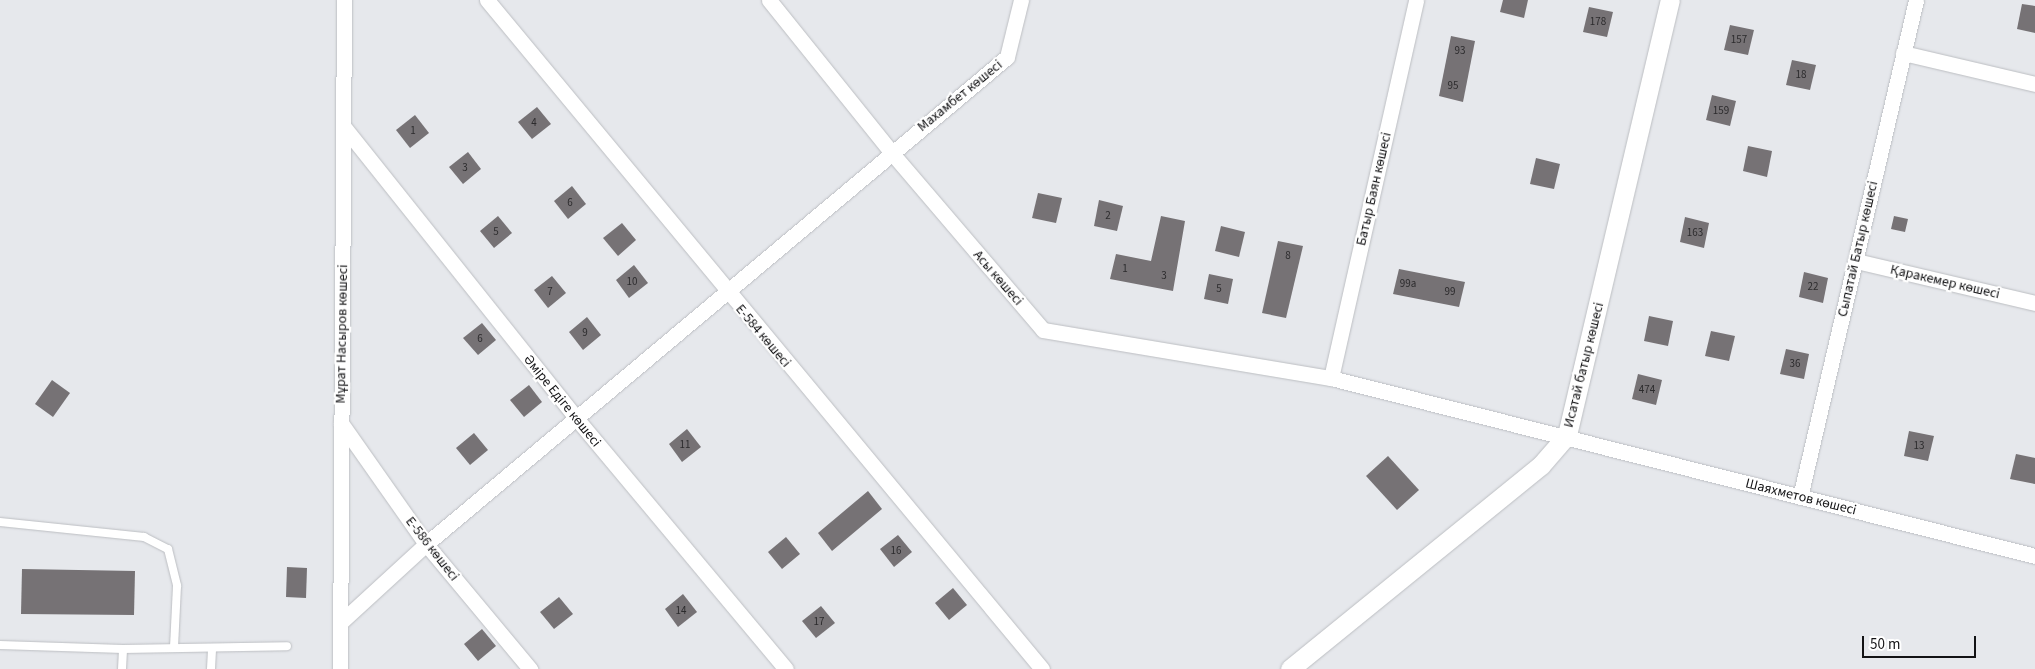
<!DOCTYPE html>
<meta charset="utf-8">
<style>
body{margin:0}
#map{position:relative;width:2035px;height:669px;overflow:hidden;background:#e6e8ec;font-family:"Source Sans 3",sans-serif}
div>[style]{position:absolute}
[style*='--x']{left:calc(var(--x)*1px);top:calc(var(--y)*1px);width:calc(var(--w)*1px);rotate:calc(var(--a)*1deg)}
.building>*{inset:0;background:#767275}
.roads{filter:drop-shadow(0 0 1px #bcbec2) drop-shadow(0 0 1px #bcbec2)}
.service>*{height:8px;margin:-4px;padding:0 4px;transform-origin:4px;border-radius:4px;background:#fff}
.minor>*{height:15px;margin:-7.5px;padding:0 7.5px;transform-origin:7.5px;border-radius:7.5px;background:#fff}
.tertiary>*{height:19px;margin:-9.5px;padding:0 9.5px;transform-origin:9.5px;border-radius:9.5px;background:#fff}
span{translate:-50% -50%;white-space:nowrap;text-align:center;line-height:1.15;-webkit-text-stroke:4.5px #fff;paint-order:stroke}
.number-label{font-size:11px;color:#2c2b2d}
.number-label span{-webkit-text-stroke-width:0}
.street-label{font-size:14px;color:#131315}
.scale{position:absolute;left:1862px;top:636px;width:114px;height:22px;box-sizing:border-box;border:2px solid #131315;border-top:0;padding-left:6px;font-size:15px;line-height:18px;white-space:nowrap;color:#131315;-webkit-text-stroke:4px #fff;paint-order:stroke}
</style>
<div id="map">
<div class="building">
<div style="clip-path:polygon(1503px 0,1528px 0,1524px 18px,1500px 12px)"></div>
<div style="clip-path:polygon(2022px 4px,2035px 6px,2035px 33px,2017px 29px)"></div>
<div style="clip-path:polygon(1589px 7px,1613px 12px,1607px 37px,1583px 32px)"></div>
<div style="clip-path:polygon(1730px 25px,1754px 30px,1748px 55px,1724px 50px)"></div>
<div style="clip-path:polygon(1451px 36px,1475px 41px,1463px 102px,1439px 96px)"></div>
<div style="clip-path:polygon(1792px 60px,1816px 65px,1810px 90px,1786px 85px)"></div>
<div style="clip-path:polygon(1712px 95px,1736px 101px,1730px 126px,1706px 120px)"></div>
<div style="clip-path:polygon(537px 107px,551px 124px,532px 139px,518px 122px)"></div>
<div style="clip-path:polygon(415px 115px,429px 133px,410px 148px,396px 130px)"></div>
<div style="clip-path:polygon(1748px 146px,1772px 151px,1767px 177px,1743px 171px)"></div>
<div style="clip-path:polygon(468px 152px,481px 169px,463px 184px,449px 167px)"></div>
<div style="clip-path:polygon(1536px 158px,1560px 164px,1554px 189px,1530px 184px)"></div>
<div style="clip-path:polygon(572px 186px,586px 204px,568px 219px,554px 201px)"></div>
<div style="clip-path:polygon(1038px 193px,1062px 198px,1056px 223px,1032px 218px)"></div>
<div style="clip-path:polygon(1099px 200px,1123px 206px,1117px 231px,1094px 226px)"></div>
<div style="clip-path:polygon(498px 216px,512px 233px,494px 248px,480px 231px)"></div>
<div style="clip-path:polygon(1161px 216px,1185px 221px,1173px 291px,1110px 279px,1116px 254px,1151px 261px)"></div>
<div style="clip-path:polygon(1894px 216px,1908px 219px,1905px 232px,1891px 229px)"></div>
<div style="clip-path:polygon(1685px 217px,1709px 223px,1704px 248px,1680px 242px)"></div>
<div style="clip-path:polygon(622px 223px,636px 240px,618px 256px,603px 238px)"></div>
<div style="clip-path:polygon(1221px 226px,1245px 232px,1239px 257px,1215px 251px)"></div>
<div style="clip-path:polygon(1278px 241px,1303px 246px,1286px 318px,1262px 313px)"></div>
<div style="clip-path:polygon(634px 265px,648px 283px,629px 298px,616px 280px)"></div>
<div style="clip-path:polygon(1399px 269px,1465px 282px,1459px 307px,1393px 294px)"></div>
<div style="clip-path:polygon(1804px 272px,1828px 278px,1823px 303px,1799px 297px)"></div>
<div style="clip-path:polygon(1209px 274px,1233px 279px,1228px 304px,1204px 299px)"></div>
<div style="clip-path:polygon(552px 276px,566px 293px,548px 308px,534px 290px)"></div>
<div style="clip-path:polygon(1649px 316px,1673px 321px,1668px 346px,1644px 341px)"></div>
<div style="clip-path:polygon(587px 317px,601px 335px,583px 350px,569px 332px)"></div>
<div style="clip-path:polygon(482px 323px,496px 340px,478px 355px,463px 338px)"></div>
<div style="clip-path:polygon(1711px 331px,1735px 336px,1729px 361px,1705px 356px)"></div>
<div style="clip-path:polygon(1786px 349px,1809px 354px,1804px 379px,1780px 374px)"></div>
<div style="clip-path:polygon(1638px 374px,1662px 380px,1656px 405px,1632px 399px)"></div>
<div style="clip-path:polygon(52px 380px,70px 393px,53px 417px,35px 404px)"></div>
<div style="clip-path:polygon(529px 385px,542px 402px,524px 417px,510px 400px)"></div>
<div style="clip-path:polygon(687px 429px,701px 447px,682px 462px,669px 444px)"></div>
<div style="clip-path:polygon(1909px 431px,1934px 436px,1928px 461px,1904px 456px)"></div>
<div style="clip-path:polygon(474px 433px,488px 450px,470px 465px,456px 448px)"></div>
<div style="clip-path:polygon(2016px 454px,2035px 458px,2035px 484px,2010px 479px)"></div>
<div style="clip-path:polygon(1388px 456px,1419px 490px,1397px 510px,1366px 476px)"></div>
<div style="clip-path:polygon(868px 491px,882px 509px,832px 551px,818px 533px)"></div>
<div style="clip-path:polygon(898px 535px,912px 552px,894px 567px,880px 549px)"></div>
<div style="clip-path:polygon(786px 537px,800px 554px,782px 569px,768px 552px)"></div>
<div style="clip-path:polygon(287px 567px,307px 568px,306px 598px,286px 597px)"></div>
<div style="clip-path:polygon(22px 569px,135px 571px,134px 615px,21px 614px)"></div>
<div style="clip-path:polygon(953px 588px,967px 605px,949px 620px,935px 603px)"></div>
<div style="clip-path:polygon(683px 594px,697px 612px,678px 627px,665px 609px)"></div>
<div style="clip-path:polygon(559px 597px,573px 614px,554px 629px,540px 612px)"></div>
<div style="clip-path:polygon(821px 606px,835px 623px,816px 638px,802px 621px)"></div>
<div style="clip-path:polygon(482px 629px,496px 646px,478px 661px,464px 644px)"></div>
</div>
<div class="roads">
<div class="service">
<div style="--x:0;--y:522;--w:145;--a:5.9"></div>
<div style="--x:144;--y:537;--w:27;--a:27"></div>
<div style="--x:168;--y:549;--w:38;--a:76"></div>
<div style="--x:177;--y:586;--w:61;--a:92.8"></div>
<div style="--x:0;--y:645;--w:123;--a:1.9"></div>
<div style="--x:123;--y:649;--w:164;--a:-1"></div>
<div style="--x:122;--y:669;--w:20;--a:-87"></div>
<div style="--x:211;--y:669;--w:21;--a:-87"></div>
</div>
<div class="minor">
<div style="--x:487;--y:0;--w:869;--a:50.32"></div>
<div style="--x:769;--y:0;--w:195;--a:51.2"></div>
<div style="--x:891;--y:152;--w:234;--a:49.5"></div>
<div style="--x:1043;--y:330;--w:292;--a:9.5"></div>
<div style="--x:1331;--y:378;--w:726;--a:14.19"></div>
<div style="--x:1903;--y:53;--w:136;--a:13.2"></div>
<div style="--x:344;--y:127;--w:372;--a:51.4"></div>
<div style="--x:576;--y:418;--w:327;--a:50.1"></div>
<div style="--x:1856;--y:261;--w:184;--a:13.2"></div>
<div style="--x:1331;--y:378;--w:387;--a:-77.3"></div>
<div style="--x:341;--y:423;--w:148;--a:54.9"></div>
<div style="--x:426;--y:544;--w:163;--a:50.2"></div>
<div style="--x:1800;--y:497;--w:510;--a:-76.86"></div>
<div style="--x:341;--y:622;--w:115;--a:-42.5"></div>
<div style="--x:426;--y:544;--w:758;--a:-39.97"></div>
<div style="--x:1007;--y:57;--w:59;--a:-76.2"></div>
<div style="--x:340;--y:669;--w:669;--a:-89.66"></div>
</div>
<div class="tertiary">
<div style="--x:1290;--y:669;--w:323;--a:-39.1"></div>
<div style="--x:1541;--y:465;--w:40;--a:-49"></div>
<div style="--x:1567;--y:435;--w:447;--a:-76.7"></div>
</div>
</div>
<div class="number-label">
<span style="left:1598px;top:22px">178</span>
<span style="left:1739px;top:40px">157</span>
<span style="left:1460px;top:51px">93</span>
<span style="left:1801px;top:75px">18</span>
<span style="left:1453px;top:86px">95</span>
<span style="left:1721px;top:111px">159</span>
<span style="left:534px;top:123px">4</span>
<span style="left:413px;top:131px">1</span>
<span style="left:465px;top:168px">3</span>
<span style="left:570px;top:203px">6</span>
<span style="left:1108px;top:216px">2</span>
<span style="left:496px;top:232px">5</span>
<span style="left:1695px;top:233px">163</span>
<span style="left:1288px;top:256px">8</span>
<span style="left:1125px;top:269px">1</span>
<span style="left:1164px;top:276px">3</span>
<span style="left:632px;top:282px">10</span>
<span style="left:1408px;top:284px">99а</span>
<span style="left:1813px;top:287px">22</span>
<span style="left:1219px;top:289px">5</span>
<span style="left:550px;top:292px">7</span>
<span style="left:1450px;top:292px">99</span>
<span style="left:585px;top:333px">9</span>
<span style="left:480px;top:339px">6</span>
<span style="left:1795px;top:364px">36</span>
<span style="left:1647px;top:390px">474</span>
<span style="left:685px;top:445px">11</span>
<span style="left:1919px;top:446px">13</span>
<span style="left:896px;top:551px">16</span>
<span style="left:681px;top:611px">14</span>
<span style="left:819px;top:622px">17</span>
</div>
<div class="street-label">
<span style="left:960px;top:96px;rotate:-39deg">Махамбет көшесі</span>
<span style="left:1374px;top:189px;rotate:-77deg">Батыр Баян көшесі</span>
<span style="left:1858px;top:249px;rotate:-77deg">Сыпатай Батыр көшесі</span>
<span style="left:998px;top:278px;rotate:49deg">Асы көшесі</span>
<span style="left:1945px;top:282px;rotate:13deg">Қаракемер көшесі</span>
<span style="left:342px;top:334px;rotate:-89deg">Мұрат Насыров көшесі</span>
<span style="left:763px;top:336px;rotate:50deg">Е-584 көшесі</span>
<span style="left:1584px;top:365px;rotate:-76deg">Исатай батыр көшесі</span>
<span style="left:562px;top:401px;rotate:51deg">Әміре Едіге көшесі</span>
<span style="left:1801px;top:497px;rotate:14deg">Шаяхметов көшесі</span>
<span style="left:432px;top:549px;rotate:52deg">Е-586 көшесі</span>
</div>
<div class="scale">50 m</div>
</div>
